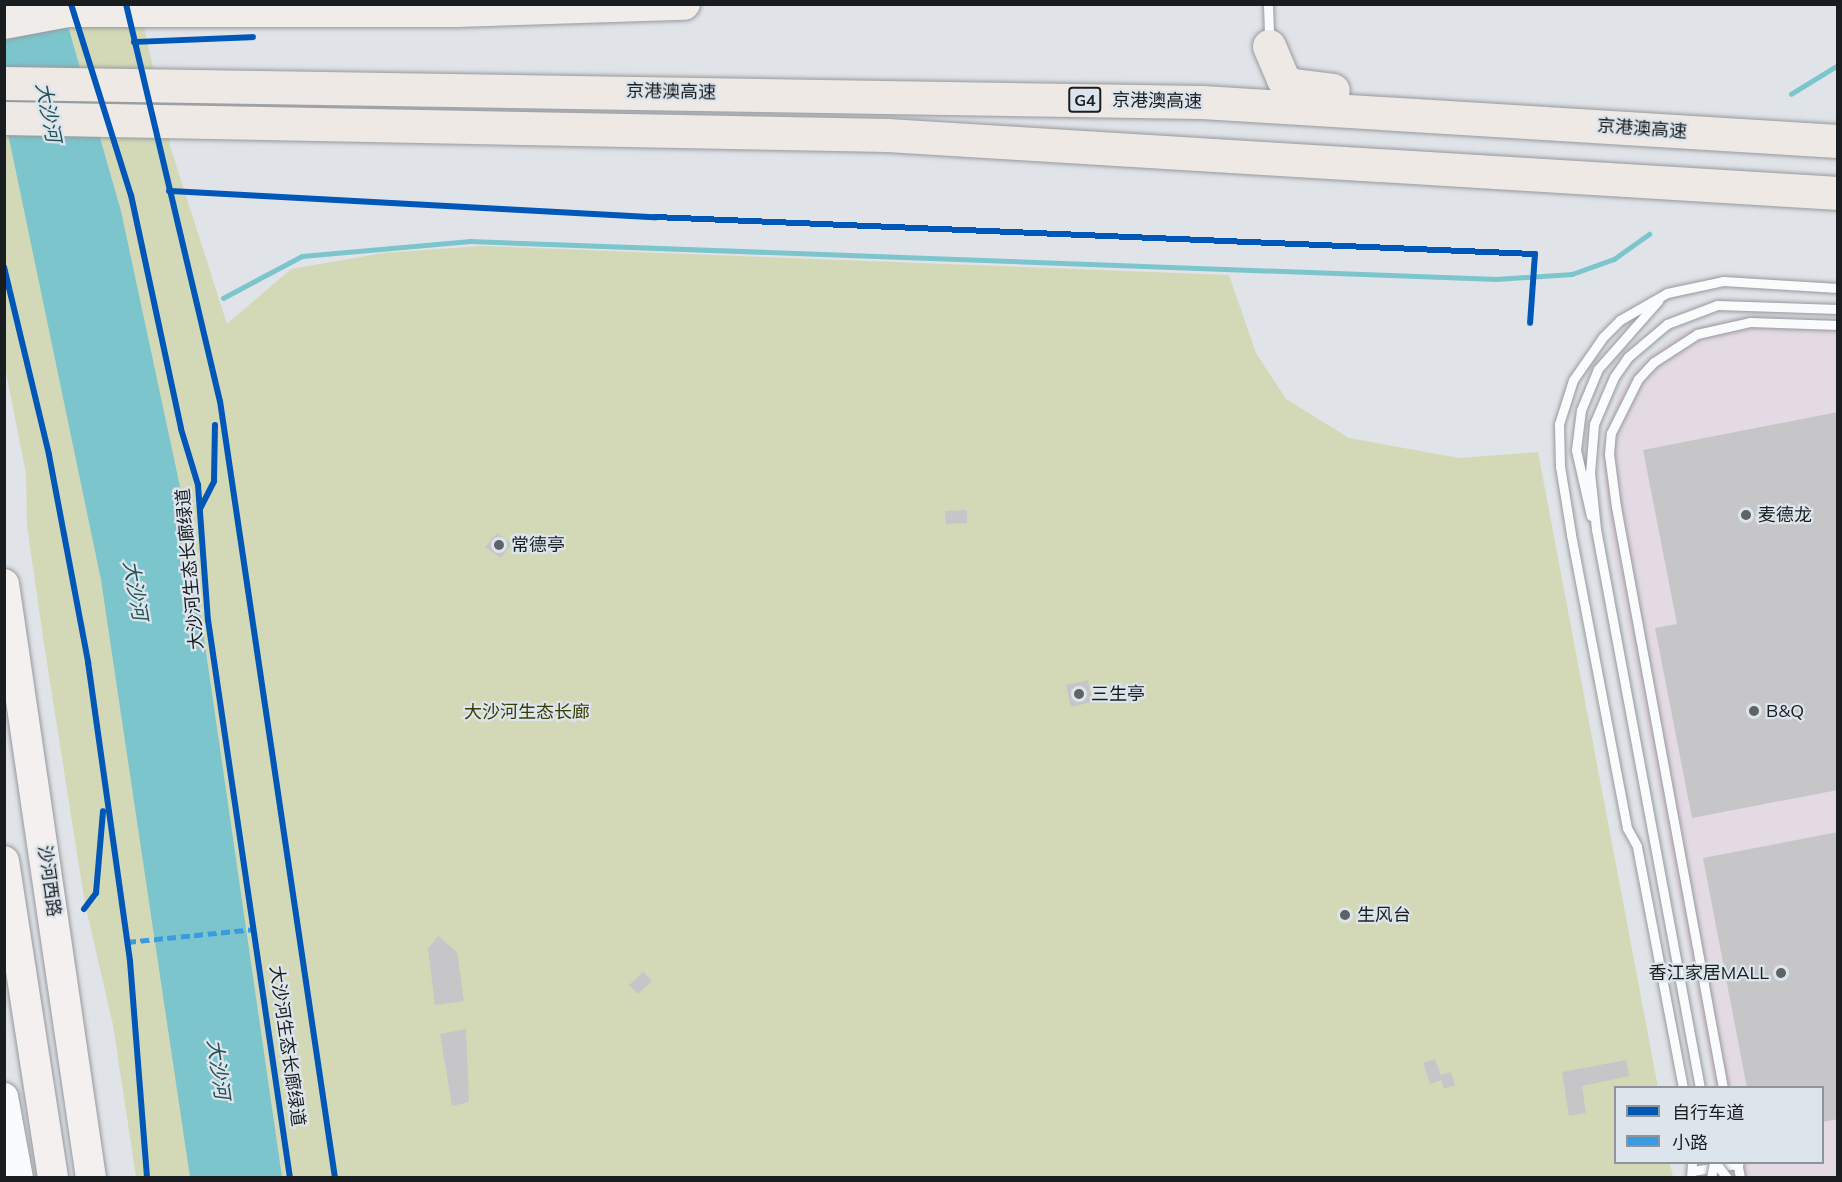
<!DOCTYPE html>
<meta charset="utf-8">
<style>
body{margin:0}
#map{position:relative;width:1842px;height:1182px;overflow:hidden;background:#e0e4e8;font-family:Mulish,"Noto Sans SC",sans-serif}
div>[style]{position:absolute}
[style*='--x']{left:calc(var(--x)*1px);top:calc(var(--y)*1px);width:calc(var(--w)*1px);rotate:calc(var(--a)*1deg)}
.commercial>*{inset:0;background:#e4dae3}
.green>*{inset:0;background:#d3d9b6}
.water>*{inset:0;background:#7cc5cd}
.stream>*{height:4.5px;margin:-2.25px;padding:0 2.25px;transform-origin:2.25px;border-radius:2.25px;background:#7cc5cd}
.building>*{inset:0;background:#c6c6c8}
.roads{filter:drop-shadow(0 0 2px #96999d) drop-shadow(0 0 2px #96999d)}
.service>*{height:9px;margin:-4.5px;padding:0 4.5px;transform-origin:4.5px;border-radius:4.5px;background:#fafbfc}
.secondary>*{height:27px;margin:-13.5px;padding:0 13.5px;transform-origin:13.5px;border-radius:13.5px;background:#fafbfc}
.primary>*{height:30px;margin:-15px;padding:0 15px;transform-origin:15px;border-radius:15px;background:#f3f0ef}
.trunk>*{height:32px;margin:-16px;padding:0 16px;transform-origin:16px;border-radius:16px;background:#f0ecea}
.motorway>*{height:33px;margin:-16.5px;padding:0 16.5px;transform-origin:16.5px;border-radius:16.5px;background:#eee9e5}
.bridges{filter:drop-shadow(0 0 2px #96999d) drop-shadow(0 0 2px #96999d)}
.service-bridge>*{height:9px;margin:-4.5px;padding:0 4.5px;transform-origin:4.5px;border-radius:4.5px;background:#fafbfc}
.quiet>*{height:4.5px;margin-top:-2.25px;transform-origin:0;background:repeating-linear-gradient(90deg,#3b9be0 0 9px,transparent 0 13.5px)}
.cycleway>*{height:6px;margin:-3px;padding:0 3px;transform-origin:3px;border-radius:3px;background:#0057b8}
.dots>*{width:16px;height:16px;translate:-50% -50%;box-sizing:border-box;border:3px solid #dce4ec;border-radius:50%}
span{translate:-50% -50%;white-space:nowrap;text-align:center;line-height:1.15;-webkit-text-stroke:4.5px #dce4ec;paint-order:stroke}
.shield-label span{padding:2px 4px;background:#dce4ec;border:2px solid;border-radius:4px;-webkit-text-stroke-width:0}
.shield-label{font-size:16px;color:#1a1d1f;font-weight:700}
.street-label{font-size:18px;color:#1a1d1f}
.poi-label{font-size:18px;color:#1a1d1f}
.left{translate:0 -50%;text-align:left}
.right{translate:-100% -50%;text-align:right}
.park-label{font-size:18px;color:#393d03}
.water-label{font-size:20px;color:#265358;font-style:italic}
.frame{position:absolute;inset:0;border:6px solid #1a1d1f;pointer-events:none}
.legend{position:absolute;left:1614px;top:1086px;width:210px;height:78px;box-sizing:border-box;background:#dce4ec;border:2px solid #8e949a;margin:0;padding:8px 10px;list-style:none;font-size:18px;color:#1a1d1f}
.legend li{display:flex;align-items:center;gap:12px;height:30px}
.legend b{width:30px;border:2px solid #8e949a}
</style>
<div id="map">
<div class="commercial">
<div style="clip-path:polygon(1738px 316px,1837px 319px,1837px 1177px,1731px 1177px,1728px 1163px,1822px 1162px,1822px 1088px,1714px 1088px,1611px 541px,1601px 452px,1618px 395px,1633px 369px,1677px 333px)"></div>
</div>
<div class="green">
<div style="clip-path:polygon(4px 5px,139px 5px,171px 149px,227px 324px,291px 269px,383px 253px,481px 246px,1229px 275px,1256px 353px,1286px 399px,1349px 438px,1459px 458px,1538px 452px,1658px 1087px,1616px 1088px,1616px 1162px,1670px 1163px,1673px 1177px,136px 1177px,113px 1025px,85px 904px,44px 644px,27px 526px,26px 474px,5px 367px)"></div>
</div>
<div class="water">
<div style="clip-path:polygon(4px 5px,62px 5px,121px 211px,185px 510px,180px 560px,194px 569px,282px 1177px,190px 1177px,101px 580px,5px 119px)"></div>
</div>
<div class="stream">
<div style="--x:1791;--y:94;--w:55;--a:-31.7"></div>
<div style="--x:223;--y:298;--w:89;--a:-28"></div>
<div style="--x:302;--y:256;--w:169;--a:-5.1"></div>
<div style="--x:470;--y:241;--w:1027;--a:2.12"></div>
<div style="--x:1496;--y:279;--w:76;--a:-3.8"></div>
<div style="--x:1572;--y:274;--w:45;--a:-19.7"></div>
<div style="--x:1614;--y:259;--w:43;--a:-35.5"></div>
</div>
<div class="building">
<div style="clip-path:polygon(1838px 412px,1838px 790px,1692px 818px,1655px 628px,1677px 624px,1643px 450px)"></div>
<div style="clip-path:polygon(967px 510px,967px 523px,946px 524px,945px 511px)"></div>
<div style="clip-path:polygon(497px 533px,512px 544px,501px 558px,485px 547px)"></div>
<div style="clip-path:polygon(1088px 680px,1092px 702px,1071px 707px,1066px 685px)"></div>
<div style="clip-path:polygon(1838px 832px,1838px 1119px,1822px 1122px,1822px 1088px,1747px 1088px,1703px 858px)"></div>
<div style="clip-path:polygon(438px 936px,457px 952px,464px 1001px,435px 1005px,428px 949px)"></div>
<div style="clip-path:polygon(643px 972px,652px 981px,638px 994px,629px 985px)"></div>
<div style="clip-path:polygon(466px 1029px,469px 1102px,452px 1106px,440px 1034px)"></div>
<div style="clip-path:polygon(1435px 1059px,1441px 1075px,1451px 1072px,1455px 1085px,1444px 1089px,1441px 1080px,1430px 1084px,1423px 1063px)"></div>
<div style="clip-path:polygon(1626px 1060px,1629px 1076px,1582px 1086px,1586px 1113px,1569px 1116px,1562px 1072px)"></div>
</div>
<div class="roads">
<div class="service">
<div style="--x:1268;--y:4;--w:37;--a:88"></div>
<div style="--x:1591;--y:516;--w:68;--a:-102.8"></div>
<div style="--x:1576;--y:450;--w:40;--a:-82.9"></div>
<div style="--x:1581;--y:410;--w:44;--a:-67.5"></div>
<div style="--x:1598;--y:369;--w:91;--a:-48.6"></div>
<div style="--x:1683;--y:1088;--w:246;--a:-100.8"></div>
<div style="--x:1637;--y:846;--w:21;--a:-119"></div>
<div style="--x:1627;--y:828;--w:299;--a:-100.8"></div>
<div style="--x:1571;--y:534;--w:69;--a:-99.2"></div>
<div style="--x:1560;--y:466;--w:42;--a:-91.4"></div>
<div style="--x:1559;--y:424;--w:46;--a:-72.3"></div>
<div style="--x:1573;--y:380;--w:52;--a:-55.1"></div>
<div style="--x:1603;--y:337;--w:24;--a:-45"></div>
<div style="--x:1620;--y:320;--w:54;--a:-29.9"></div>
<div style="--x:1667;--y:293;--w:57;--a:-12.1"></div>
<div style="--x:1723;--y:281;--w:115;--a:3.5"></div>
<div style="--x:1700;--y:1088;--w:569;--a:-100.54"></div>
<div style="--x:1596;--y:529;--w:56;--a:-96.1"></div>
<div style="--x:1590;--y:473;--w:49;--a:-85.3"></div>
<div style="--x:1594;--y:424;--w:51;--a:-66.9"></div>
<div style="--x:1614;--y:377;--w:24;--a:-55"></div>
<div style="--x:1628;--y:357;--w:51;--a:-40.2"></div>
<div style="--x:1667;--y:324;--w:53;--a:-20.8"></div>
<div style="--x:1717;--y:305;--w:121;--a:1.9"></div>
<div style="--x:1723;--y:1088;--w:591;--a:-100.43"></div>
<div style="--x:1616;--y:507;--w:53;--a:-97.5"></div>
<div style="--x:1609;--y:454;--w:21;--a:-85"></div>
<div style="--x:1611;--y:433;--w:60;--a:-63.4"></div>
<div style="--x:1638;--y:379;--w:23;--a:-47"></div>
<div style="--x:1654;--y:362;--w:51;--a:-33.1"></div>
<div style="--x:1697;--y:334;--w:54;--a:-12.8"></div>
<div style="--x:1750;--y:322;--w:88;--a:2"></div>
<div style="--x:1737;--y:1162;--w:16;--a:79"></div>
<div style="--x:1692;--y:1171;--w:47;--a:-8.7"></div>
<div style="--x:1691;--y:1178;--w:16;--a:-86"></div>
</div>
<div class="secondary">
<div style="--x:4;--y:1096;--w:83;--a:79.6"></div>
</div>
<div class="primary">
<div style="--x:4;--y:584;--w:600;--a:81.67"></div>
<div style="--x:4;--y:861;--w:321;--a:81.2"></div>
</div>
<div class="trunk">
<div style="--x:4;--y:23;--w:65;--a:-10.6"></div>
<div style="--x:68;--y:11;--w:388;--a:0"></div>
<div style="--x:456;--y:11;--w:228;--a:-1.8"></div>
</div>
<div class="motorway">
<div style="--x:1269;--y:46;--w:36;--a:67"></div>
<div style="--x:1283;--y:79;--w:11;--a:34"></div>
<div style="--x:1292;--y:85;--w:41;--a:7"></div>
<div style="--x:4;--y:83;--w:1198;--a:0.91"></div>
<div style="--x:1202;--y:102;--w:637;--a:3.51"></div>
<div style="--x:4;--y:118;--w:883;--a:1.1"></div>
<div style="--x:887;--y:135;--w:953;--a:3.49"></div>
</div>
</div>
<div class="bridges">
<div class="service-bridge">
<div style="--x:1715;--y:1162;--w:20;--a:53"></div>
<div style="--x:1711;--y:1178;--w:16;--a:-79"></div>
</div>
</div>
<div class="quiet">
<div style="--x:127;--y:942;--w:129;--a:-5.8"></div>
</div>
<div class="cycleway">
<div style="--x:71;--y:4;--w:200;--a:72.6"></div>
<div style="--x:131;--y:195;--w:239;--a:77.9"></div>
<div style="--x:181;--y:429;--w:59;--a:73.1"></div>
<div style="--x:198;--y:485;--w:135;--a:85.8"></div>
<div style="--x:208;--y:620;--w:564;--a:81.64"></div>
<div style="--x:126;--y:4;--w:408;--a:76.7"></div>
<div style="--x:220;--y:401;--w:785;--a:81.58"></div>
<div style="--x:134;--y:42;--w:119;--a:-2.4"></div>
<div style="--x:169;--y:191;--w:487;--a:3.1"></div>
<div style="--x:655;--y:217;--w:881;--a:2.41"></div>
<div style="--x:1535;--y:254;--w:69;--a:94.1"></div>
<div style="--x:4;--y:267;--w:193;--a:76.5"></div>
<div style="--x:49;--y:455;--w:211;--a:79.3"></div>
<div style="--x:88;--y:662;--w:302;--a:82"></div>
<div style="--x:130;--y:961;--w:218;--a:85.5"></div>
<div style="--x:200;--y:509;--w:31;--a:-63"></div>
<div style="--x:214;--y:481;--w:56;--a:-89"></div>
<div style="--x:84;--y:909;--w:20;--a:-53"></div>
<div style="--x:96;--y:893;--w:82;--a:-85.1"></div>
</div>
<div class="dots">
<div style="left:1746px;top:515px;background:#5f6365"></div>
<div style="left:499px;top:545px;background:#5f6365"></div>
<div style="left:1079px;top:694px;background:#5f6365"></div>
<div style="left:1754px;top:711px;background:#5f6365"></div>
<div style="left:1345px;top:915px;background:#5f6365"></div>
<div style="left:1781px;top:973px;background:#5f6365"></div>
</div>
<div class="shield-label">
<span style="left:1085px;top:100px">G4</span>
</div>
<div class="street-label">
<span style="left:671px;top:92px;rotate:1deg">京港澳高速</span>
<span style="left:1157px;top:101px;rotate:1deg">京港澳高速</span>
<span style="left:1642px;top:129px;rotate:4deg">京港澳高速</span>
<span style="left:190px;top:569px;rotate:-95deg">大沙河生态长廊绿道</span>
<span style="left:49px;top:881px;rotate:82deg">沙河西路</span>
<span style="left:287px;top:1046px;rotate:82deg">大沙河生态长廊绿道</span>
</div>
<div class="poi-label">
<span class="left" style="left:1758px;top:515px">麦德龙</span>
<span class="left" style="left:511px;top:545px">常德亭</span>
<span class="left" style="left:1091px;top:694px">三生亭</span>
<span class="left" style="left:1766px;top:711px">B&amp;Q</span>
<span class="left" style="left:1357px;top:915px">生风台</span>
<span class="right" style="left:1769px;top:973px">香江家居MALL</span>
</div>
<div class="park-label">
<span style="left:527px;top:712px">大沙河生态长廊</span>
</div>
<div class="water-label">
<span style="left:49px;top:112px;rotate:79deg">大沙河</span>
<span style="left:136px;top:590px;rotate:80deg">大沙河</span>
<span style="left:219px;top:1069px;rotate:82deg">大沙河</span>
</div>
<div class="frame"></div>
<ul class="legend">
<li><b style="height:8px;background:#0057b8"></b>自行车道</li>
<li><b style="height:8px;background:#3b9be0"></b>小路</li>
</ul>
</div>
